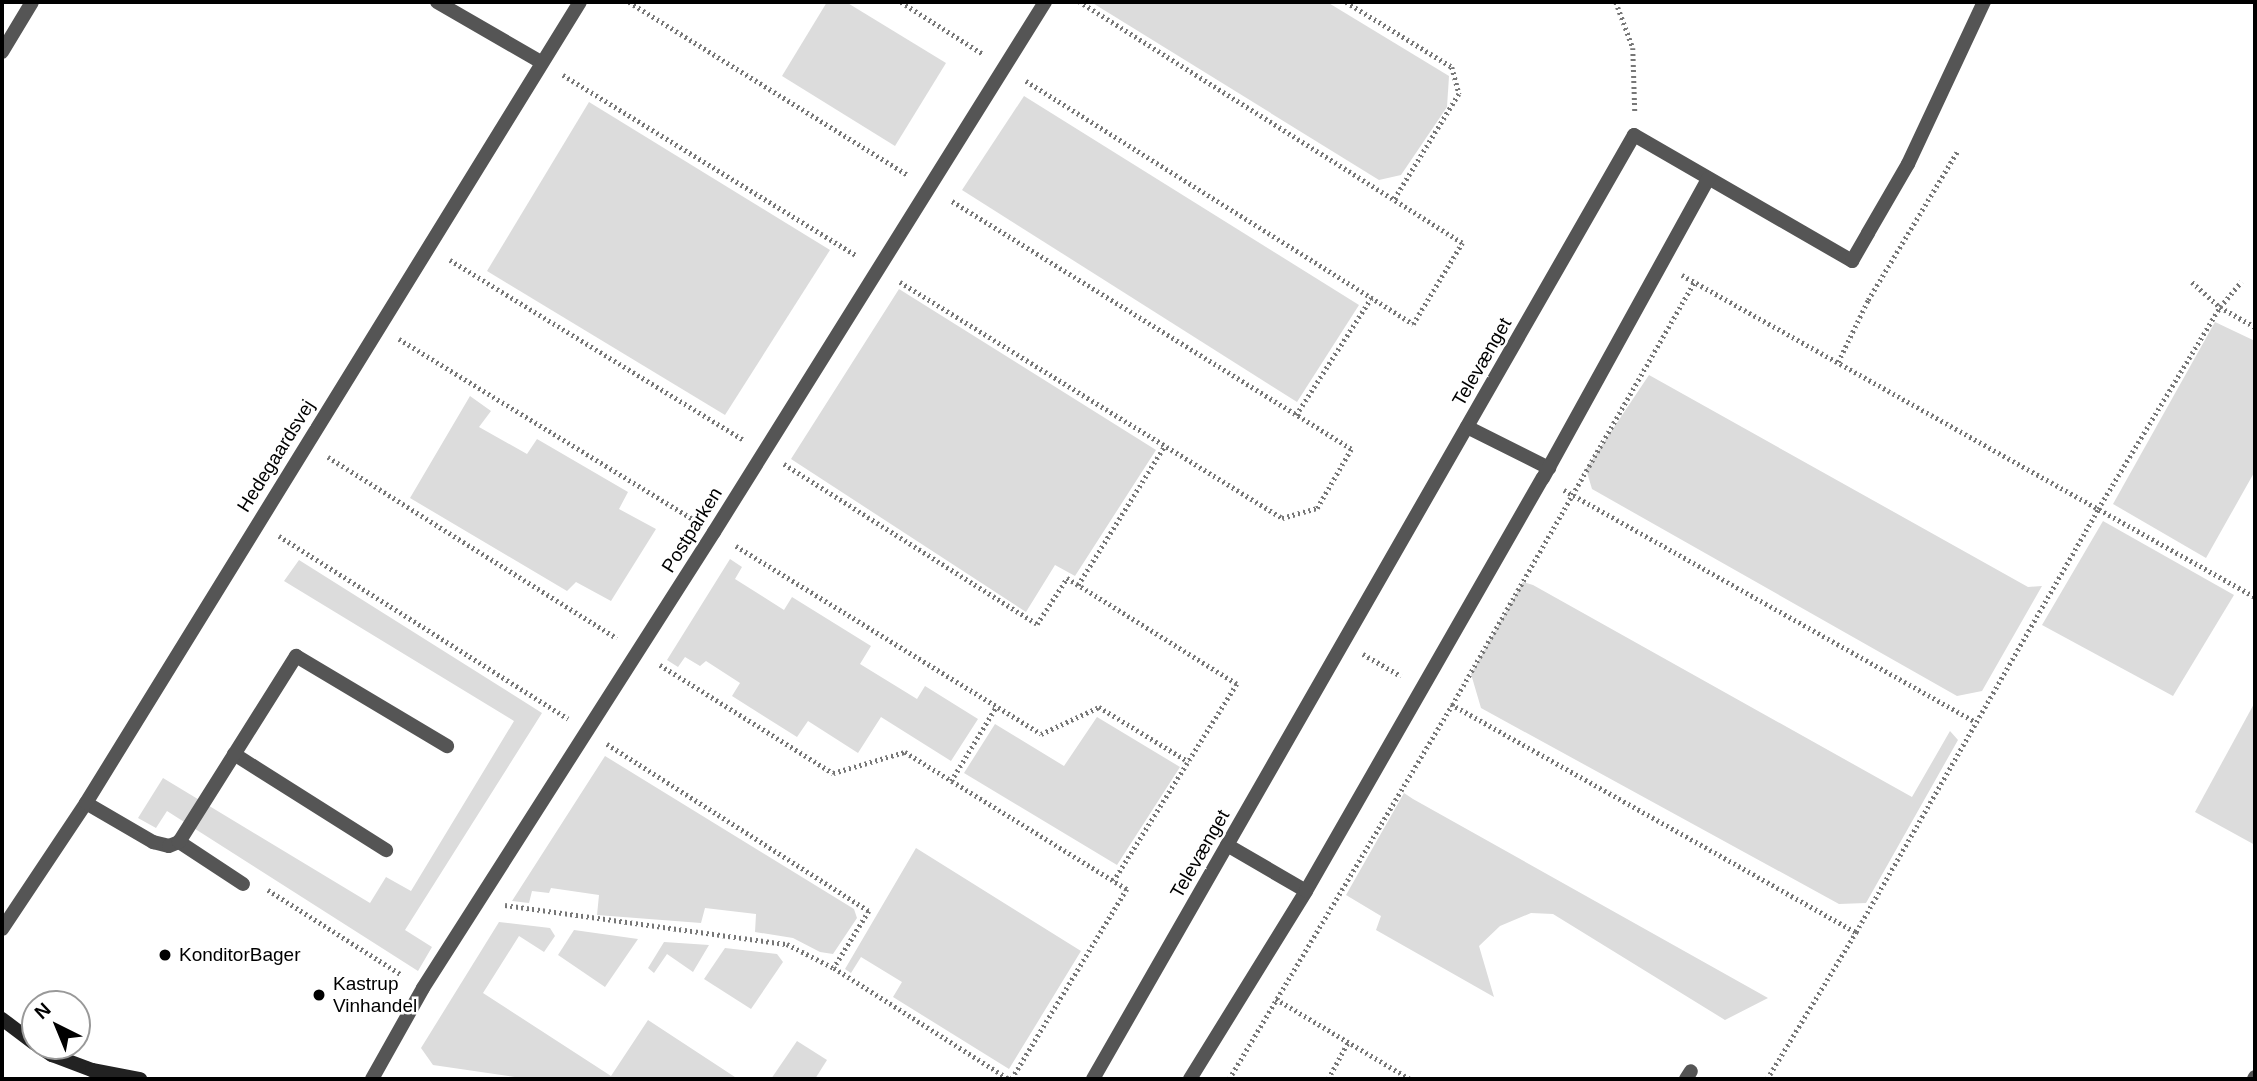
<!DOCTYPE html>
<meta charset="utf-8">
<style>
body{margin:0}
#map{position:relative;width:2257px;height:1081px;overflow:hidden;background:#fff;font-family:Helvetica,sans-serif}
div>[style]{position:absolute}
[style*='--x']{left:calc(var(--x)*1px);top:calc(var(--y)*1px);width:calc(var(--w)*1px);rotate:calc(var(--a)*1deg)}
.green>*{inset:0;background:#dcdcdc}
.path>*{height:4.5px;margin-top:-2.25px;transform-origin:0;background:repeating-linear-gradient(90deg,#777 0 2px,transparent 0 5.5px)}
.lane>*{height:14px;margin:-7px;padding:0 7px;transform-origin:7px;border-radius:7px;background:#555}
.street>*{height:14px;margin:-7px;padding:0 7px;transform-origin:7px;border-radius:7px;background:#555}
.secondary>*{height:14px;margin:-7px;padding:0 7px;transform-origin:7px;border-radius:7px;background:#222}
.dots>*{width:19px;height:19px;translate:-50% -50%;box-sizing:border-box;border:4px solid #fff;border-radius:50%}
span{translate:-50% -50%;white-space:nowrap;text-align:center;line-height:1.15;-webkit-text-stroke:5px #fff;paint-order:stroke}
.street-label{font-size:19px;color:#000}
.poi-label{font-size:19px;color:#000}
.left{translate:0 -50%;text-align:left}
.frame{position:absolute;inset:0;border:4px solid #000;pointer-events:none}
.north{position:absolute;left:21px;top:990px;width:70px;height:70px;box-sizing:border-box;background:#fff;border:2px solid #999;border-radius:50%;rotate:317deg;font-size:19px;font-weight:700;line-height:28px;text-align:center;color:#000}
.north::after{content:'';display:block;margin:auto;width:24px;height:32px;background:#000;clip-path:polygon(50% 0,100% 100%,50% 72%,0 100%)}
</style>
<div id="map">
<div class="green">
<div style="clip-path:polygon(827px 2px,846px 2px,946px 63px,895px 146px,782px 76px)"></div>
<div style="clip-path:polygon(1091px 2px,1327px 2px,1449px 76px,1447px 107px,1401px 175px,1379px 180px)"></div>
<div style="clip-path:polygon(1024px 96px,1359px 305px,1297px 402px,962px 190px)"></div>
<div style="clip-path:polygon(589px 102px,830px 250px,725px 415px,487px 271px)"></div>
<div style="clip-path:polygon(899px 289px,1156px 450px,1075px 576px,1055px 565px,1026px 612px,791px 459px)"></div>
<div style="clip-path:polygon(2215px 322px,2255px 341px,2255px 471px,2206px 558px,2113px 504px)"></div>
<div style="clip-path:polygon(1649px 375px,2028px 587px,2042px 586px,1982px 691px,1957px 696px,1592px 489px,1586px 469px)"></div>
<div style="clip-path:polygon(470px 396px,491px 411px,479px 427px,527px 454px,537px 439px,628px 492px,619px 509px,656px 529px,611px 601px,576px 582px,567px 591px,410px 498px)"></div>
<div style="clip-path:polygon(2103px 521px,2234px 595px,2173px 696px,2042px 625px)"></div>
<div style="clip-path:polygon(730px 559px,742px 567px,735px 579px,784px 610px,792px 597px,871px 646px,860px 664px,917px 699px,925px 686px,978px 719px,951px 761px,881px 717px,858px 753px,808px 721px,797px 737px,732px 696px,740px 683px,706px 661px,700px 666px,685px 657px,678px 667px,667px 660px)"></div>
<div style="clip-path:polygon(299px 560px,542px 713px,405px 930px,432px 947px,418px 971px,167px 811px,156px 828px,138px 818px,163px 778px,370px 903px,386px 877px,411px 891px,514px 721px,284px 581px)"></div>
<div style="clip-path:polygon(1523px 582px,1533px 585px,1912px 797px,1950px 731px,1958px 740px,1866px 903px,1839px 904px,1481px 708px,1471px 674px)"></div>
<div style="clip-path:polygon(2255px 702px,2255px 845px,2195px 812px)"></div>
<div style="clip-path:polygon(1097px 717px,1180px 767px,1117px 865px,964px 773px,995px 724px,1064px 766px)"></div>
<div style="clip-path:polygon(605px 756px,854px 909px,857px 918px,833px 954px,820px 952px,793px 938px,755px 932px,756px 914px,705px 908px,701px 923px,597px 915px,599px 895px,551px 888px,549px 893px,532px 891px,529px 903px,512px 901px)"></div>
<div style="clip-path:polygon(1404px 793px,1413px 799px,1768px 998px,1725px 1020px,1553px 914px,1531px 913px,1500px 926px,1479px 946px,1494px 997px,1376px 930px,1381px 916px,1346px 895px)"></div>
<div style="clip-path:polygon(916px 848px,1081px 951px,1009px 1069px,893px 997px,902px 982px,861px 957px,851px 973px,845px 969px)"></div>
<div style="clip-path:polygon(499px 922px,550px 928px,555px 936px,544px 952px,519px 936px,483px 993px,611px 1076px,648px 1020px,738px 1079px,528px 1079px,433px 1065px,421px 1048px)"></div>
<div style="clip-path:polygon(574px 930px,638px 939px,605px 987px,558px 955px)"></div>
<div style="clip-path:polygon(664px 942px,709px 945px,693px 972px,667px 954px,654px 973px,648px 968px)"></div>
<div style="clip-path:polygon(725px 948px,777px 954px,783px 962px,751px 1009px,704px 979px)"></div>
<div style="clip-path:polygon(797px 1041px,827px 1060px,815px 1079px,771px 1079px)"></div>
</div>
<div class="path">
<div style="--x:629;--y:2;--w:328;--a:31.8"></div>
<div style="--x:901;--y:2;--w:97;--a:32.4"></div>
<div style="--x:1346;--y:2;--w:124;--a:31.5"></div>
<div style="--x:1452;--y:67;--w:28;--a:75"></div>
<div style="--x:1459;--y:94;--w:124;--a:121.5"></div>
<div style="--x:1616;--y:2;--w:49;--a:69.7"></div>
<div style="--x:1633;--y:48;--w:63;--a:88.2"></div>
<div style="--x:563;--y:75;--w:345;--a:31.6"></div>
<div style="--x:1026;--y:81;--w:457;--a:32.1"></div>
<div style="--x:1413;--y:324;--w:95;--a:-58.8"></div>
<div style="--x:1462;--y:243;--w:453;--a:-147.8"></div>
<div style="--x:450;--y:260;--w:345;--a:31.5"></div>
<div style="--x:1682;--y:275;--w:657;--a:29.33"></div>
<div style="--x:900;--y:282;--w:449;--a:31.7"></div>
<div style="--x:1282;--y:518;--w:36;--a:-16"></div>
<div style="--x:1317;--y:508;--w:68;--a:-60"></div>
<div style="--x:1351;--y:449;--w:471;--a:-148.2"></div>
<div style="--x:2192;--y:282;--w:38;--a:42"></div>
<div style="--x:2220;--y:307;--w:40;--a:29.7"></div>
<div style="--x:399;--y:339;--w:345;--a:31.5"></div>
<div style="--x:1838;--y:362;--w:69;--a:-64.2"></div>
<div style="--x:1868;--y:300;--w:175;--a:-59"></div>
<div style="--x:1296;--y:415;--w:139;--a:-57.3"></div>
<div style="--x:328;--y:457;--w:341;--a:32.1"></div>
<div style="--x:784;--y:464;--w:299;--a:32.3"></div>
<div style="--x:1037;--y:624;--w:55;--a:-56.9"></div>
<div style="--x:1067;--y:578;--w:200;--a:31.9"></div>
<div style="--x:1237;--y:684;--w:232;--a:122"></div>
<div style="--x:1564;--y:490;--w:472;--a:29.4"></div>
<div style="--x:279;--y:536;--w:342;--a:32.3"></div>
<div style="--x:736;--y:546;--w:358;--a:31.6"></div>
<div style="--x:1041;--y:734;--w:64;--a:-25"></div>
<div style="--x:1099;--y:707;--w:105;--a:31.4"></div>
<div style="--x:1078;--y:585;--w:165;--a:-58.1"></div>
<div style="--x:1363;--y:654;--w:44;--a:30.1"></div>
<div style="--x:660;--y:665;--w:204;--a:32"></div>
<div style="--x:833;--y:773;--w:75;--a:-16.3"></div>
<div style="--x:905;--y:752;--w:261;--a:31.7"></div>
<div style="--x:1127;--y:889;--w:222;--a:121.2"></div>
<div style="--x:1451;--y:704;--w:465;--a:29.4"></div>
<div style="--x:607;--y:744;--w:311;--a:32.5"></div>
<div style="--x:869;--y:911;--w:67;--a:121.6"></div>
<div style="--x:951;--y:781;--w:87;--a:-58.7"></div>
<div style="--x:268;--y:890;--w:159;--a:32.4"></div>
<div style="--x:505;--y:905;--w:285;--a:7.9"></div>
<div style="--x:787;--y:944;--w:53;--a:27.1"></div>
<div style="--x:834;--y:968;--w:207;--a:32.4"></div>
<div style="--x:1276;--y:999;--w:156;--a:30.8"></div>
<div style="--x:1229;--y:1079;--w:435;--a:-59.2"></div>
<div style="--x:1452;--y:705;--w:487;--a:-60.2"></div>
<div style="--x:1328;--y:1079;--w:42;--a:-61.6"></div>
<div style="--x:1767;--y:1079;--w:172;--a:-58.8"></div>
<div style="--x:1856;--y:932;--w:487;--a:-60.2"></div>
<div style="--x:2098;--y:509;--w:236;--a:-58.9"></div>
<div style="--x:2220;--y:307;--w:33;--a:-50"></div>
</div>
<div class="lane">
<div style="--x:1467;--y:427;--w:92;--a:26.6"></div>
<div style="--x:234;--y:754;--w:180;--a:32.3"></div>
<div style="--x:86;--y:803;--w:78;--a:30.2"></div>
<div style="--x:153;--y:842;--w:16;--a:14"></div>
<div style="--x:169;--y:846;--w:11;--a:-22"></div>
<div style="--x:1227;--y:845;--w:91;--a:30.2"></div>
<div style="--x:243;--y:884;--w:77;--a:-146.7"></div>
<div style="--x:179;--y:842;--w:220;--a:-57.8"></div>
<div style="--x:296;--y:656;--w:176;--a:30.8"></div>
<div style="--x:1093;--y:1079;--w:1088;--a:-60.18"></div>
<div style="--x:1634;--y:135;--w:252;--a:30"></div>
<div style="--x:1852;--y:261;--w:32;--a:-60"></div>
<div style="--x:1190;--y:1079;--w:221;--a:-58.3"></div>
<div style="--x:1306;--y:891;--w:476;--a:-60.2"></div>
<div style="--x:1543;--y:478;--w:342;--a:-61.1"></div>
<div style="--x:1686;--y:1079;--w:9;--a:-58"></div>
</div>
<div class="street">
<div style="--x:437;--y:2;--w:120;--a:30"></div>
<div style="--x:2;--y:52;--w:58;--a:-59"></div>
<div style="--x:1868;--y:233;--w:80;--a:-59.9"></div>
<div style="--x:1908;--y:164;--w:179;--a:-64.9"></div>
<div style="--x:2;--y:929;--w:151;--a:-56.3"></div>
<div style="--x:86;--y:803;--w:941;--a:-58.34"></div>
<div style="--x:372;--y:1079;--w:104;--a:-60.7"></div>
<div style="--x:423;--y:988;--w:541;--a:-57.46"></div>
<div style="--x:714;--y:532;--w:625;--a:-58.01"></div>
<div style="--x:2254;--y:1079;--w:2;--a:-63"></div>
</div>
<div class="secondary">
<div style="--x:2;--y:1019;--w:41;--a:37.1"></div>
<div style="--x:38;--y:1046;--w:17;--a:33"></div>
<div style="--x:52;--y:1055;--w:43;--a:20.6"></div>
<div style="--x:92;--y:1070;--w:49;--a:10.6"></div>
</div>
<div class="dots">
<div style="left:165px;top:955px;background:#000"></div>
<div style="left:319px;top:995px;background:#000"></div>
</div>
<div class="street-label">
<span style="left:1482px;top:362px;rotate:-60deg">Televænget</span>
<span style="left:276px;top:456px;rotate:-58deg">Hedegaardsvej</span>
<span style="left:692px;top:530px;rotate:-58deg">Postparken</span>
<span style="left:1200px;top:854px;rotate:-60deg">Televænget</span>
</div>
<div class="poi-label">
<span class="left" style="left:179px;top:955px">KonditorBager</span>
<span class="left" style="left:333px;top:995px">Kastrup<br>Vinhandel</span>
</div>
<div class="frame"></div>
<div class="north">N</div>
</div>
